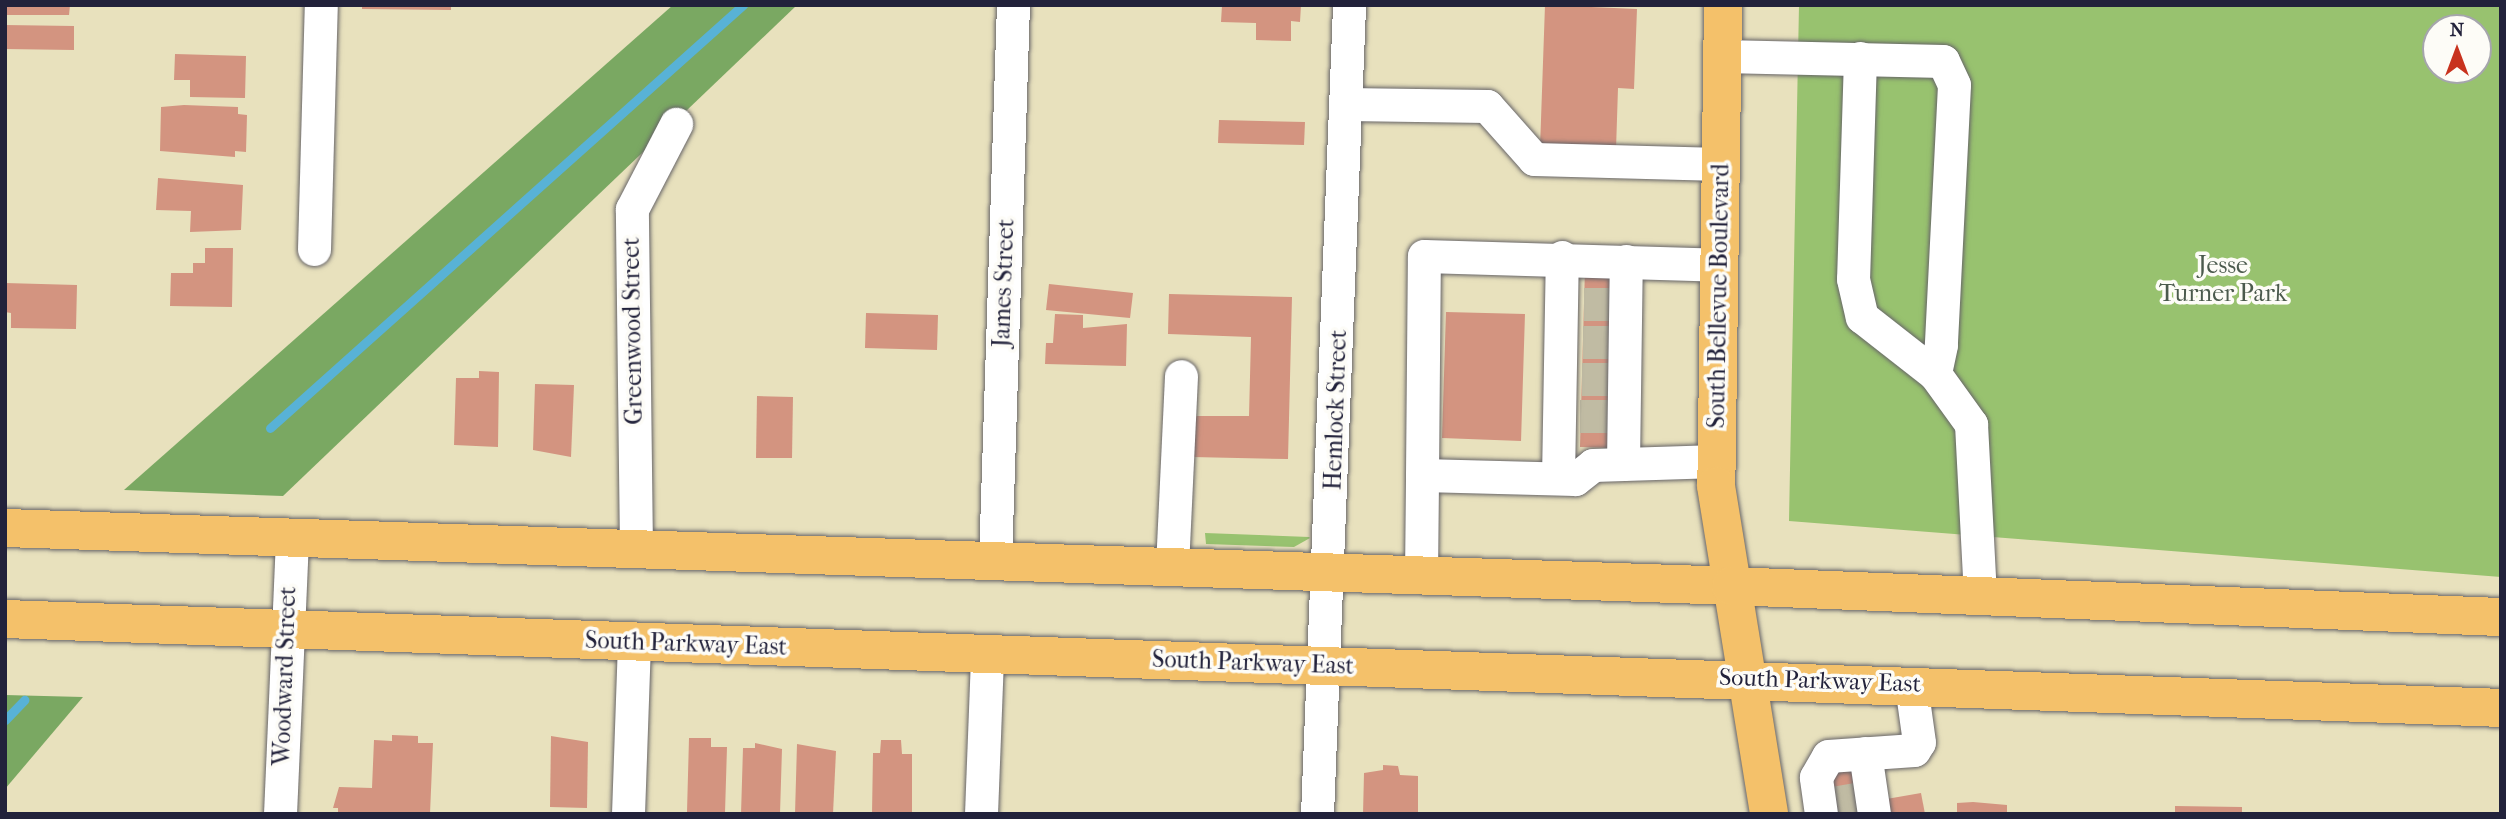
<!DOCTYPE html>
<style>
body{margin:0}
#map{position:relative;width:2506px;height:819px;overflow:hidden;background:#e8e1bd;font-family:"IM FELL French Canon",serif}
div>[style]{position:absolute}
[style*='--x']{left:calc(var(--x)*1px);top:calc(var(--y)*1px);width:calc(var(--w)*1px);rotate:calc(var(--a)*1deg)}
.green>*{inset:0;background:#98c26f}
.forest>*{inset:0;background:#7aa862}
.stream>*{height:9px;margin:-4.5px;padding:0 4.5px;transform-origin:4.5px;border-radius:4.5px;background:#58b2d6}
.building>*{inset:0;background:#d39480}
.minor-tunnel>*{height:33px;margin-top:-16.5px;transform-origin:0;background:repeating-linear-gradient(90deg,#c0bba3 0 33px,transparent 0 50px)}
.roads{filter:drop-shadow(0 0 2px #676568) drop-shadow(0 0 2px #676568)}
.minor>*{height:33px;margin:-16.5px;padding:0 16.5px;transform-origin:16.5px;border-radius:16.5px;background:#fff}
.major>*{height:38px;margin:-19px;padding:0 19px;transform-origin:19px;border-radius:19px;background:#f4c16a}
span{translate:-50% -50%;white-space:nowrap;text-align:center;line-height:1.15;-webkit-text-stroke:7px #fdfcf7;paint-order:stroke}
.park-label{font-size:24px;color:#4b5a4d}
.street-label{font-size:24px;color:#22223b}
.frame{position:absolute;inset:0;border:7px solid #22223b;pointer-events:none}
.north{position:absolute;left:2422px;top:14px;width:70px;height:70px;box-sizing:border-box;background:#fdfcf7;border:2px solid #a5a5ac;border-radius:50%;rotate:0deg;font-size:19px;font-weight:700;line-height:28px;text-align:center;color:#22223b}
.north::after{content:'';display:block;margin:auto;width:24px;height:32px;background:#c8321e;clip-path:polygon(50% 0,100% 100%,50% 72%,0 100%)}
</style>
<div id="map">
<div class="green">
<div style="clip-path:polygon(evenodd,1799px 5px,2501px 5px,2501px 577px,1789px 521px,1799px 5px,2436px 28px,2478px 28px,2478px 70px,2436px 70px,2436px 28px)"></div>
<div style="clip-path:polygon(1205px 533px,1309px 537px,1310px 538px,1294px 547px,1206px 544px)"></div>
</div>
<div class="forest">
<div style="clip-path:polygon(673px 5px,797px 5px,283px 496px,124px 490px)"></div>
<div style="clip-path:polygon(5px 695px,83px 697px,5px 789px)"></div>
</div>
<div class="stream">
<div style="--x:270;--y:428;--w:635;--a:-41.81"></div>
<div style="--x:5;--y:720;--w:28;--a:-46"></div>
</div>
<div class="building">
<div style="clip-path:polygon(5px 5px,70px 5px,69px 15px,5px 15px)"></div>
<div style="clip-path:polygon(362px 5px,451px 5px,451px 10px,362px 9px)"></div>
<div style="clip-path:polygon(1222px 5px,1301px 5px,1300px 22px,1291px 21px,1291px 41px,1256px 40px,1256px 23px,1221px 22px)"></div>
<div style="clip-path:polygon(1545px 5px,1637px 9px,1634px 89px,1618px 88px,1616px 150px,1540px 148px)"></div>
<div style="clip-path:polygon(5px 25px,74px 26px,74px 50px,5px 49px)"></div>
<div style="clip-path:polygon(175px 54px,246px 56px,245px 98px,190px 97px,190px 80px,174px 80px)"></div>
<div style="clip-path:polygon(184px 105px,238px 107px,238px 114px,247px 115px,246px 152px,235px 151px,235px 157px,160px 151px,161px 107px)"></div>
<div style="clip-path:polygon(1219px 120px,1305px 122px,1304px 145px,1218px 143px)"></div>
<div style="clip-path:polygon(158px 178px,243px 185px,241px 230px,190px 232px,191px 211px,156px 210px)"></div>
<div style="clip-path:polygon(205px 248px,233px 248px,232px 307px,170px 306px,171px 273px,193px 273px,193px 263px,205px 263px)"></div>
<div style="clip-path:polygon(1585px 268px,1617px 268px,1613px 448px,1580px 447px)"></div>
<div style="clip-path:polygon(5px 283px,77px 285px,76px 329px,11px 328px,11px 313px,5px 312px)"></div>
<div style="clip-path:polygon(1049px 284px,1133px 293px,1130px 318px,1046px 310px)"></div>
<div style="clip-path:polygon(1169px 294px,1292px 297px,1288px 459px,1192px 457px,1193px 416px,1249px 416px,1251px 337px,1168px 334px)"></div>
<div style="clip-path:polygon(1446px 312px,1525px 314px,1521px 441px,1442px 438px)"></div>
<div style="clip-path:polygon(866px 313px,938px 315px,937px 350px,865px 348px)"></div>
<div style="clip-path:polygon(1055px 314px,1083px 315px,1083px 328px,1127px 324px,1126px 366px,1045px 364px,1046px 343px,1053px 343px)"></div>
<div style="clip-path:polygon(479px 371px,499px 372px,498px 447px,454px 445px,456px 378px,479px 378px)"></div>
<div style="clip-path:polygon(535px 384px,574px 385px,571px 457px,533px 450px)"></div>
<div style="clip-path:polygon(757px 396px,793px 397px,792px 458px,756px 458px)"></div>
<div style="clip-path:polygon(392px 735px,418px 736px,418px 743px,433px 743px,430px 814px,338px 814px,338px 808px,333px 808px,339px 787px,372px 788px,374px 740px,392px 741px)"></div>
<div style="clip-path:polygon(551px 736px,588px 742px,587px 808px,550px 807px)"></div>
<div style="clip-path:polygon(689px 738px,711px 738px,711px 747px,727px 747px,725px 813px,687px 812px)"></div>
<div style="clip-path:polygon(881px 740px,901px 740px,902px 754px,912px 754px,912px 814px,872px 814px,873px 753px,880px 753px)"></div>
<div style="clip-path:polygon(755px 743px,782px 749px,780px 814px,741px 814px,743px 748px,755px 748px)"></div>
<div style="clip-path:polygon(797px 744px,836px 751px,833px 814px,795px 814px)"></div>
<div style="clip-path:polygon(1861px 760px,1870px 814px,1835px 814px,1827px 766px)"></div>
<div style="clip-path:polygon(1383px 765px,1398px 766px,1400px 775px,1418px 776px,1418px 814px,1363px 814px,1364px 773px,1383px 770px)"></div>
<div style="clip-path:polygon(1921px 793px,1925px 814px,1877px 814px,1875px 801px)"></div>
<div style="clip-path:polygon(1973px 802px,2007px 805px,2007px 814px,1957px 814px,1957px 803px)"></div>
<div style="clip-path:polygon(2175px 806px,2242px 807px,2242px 814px,2175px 814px)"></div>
</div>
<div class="minor-tunnel">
<div style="--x:1584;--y:304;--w:33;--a:0"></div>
<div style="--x:1583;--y:342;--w:33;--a:0"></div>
<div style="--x:1582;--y:379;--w:33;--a:0"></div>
<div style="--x:1580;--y:416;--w:34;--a:0"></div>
<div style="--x:1833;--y:803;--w:35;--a:-10"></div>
</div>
<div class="roads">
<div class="minor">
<div style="--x:1722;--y:56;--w:221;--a:1.3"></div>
<div style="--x:1943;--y:61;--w:26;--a:65"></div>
<div style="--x:1954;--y:85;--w:260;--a:92.9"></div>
<div style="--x:1941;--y:345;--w:30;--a:102"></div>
<div style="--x:1935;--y:374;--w:62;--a:54.2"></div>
<div style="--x:1971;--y:424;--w:172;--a:87"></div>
<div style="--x:1860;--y:58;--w:221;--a:91.8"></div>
<div style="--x:1853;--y:279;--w:39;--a:77"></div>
<div style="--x:1862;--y:317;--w:93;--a:38"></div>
<div style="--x:1346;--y:104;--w:141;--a:0.8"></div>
<div style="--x:1487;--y:106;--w:71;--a:48.4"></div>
<div style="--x:1534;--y:159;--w:187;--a:1.5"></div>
<div style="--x:314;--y:249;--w:244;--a:-88.4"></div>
<div style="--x:1717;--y:461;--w:124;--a:178.2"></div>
<div style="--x:1593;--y:465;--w:23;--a:142"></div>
<div style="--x:1575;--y:479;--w:153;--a:-178.5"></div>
<div style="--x:1422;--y:475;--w:219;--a:-89.5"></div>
<div style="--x:1424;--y:256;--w:295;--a:1.7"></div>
<div style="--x:1623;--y:464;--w:203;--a:-89.2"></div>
<div style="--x:1558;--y:478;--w:221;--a:-89"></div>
<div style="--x:636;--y:549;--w:340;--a:-90.7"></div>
<div style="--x:632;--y:209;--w:96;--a:-62.6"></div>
<div style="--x:995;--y:561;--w:556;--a:-88.15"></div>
<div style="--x:1172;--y:567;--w:191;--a:-87.3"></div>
<div style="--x:1421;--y:576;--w:101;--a:-89.4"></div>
<div style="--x:1865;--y:753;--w:62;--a:81.6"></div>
<div style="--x:280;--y:814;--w:277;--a:-87.5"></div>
<div style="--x:628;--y:814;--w:171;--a:-88"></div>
<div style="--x:981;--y:814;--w:159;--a:-87.8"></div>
<div style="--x:1317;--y:814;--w:810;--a:-87.73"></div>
<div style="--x:1821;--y:814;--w:37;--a:-98"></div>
<div style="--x:1816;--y:777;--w:24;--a:-60"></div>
<div style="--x:1828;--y:756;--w:86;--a:-4"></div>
<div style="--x:1914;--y:750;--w:9;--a:-58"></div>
<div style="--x:1919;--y:742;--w:58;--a:-98"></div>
</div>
<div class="major">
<div style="--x:1723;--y:5;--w:481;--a:90.8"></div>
<div style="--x:1716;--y:486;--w:332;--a:80.8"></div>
<div style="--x:5;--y:528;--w:1727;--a:1.92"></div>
<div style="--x:1731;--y:586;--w:771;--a:2.31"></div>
<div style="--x:5;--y:619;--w:2498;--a:2.04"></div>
</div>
</div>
<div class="park-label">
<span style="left:2223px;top:280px">Jesse<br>Turner Park</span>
</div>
<div class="street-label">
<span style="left:1004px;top:283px;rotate:-88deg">James Street</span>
<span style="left:1719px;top:296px;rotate:-89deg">South Bellevue Boulevard</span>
<span style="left:633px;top:331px;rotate:-91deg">Greenwood Street</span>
<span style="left:1336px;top:410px;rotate:-88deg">Hemlock Street</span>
<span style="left:686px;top:644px;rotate:2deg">South Parkway East</span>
<span style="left:1253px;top:663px;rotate:2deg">South Parkway East</span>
<span style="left:285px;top:676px;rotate:-88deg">Woodward Street</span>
<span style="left:1820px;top:681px;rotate:2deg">South Parkway East</span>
</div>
<div class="frame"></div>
<div class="north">N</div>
</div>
